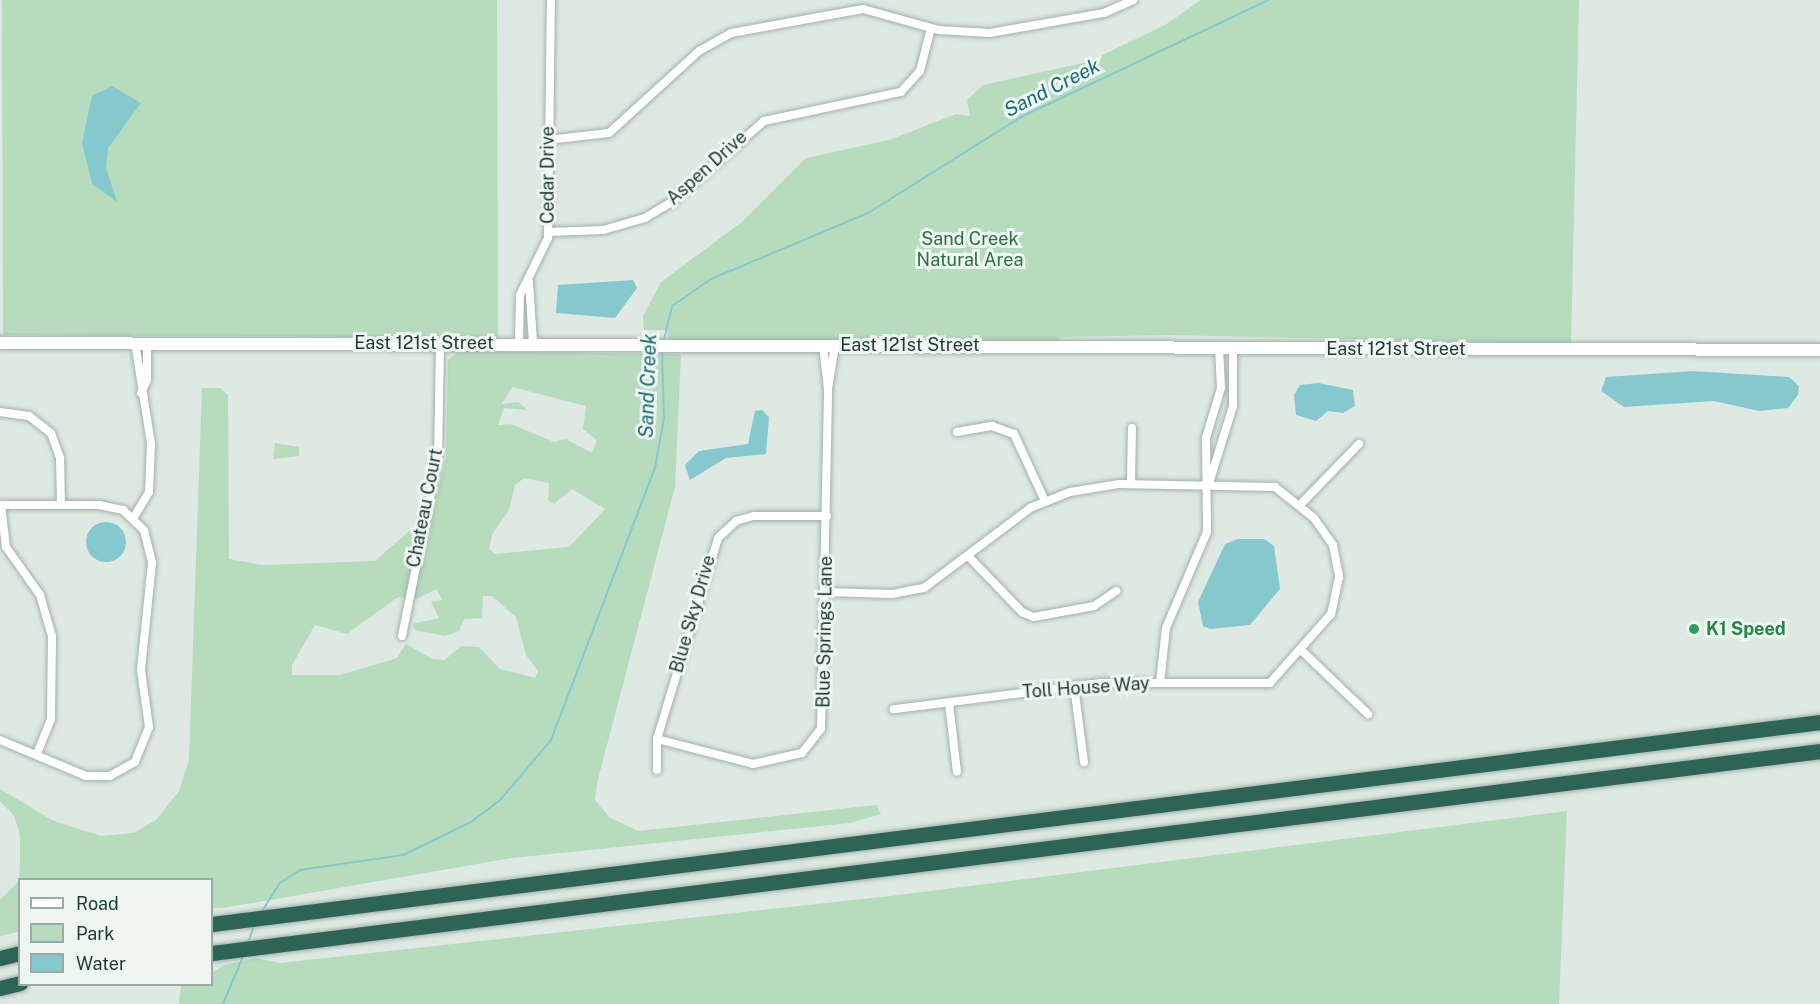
<!DOCTYPE html>
<style>
body{margin:0}
#map{position:relative;width:1820px;height:1004px;overflow:hidden;background:#dee9e3;font-family:"Public Sans",sans-serif}
div>[style]{position:absolute}
[style*='--x']{left:calc(var(--x)*1px);top:calc(var(--y)*1px);width:calc(var(--w)*1px);rotate:calc(var(--a)*1deg)}
.green>*{inset:0;background:#b6dbbd}
.water>*{inset:0;background:#85c9cf}
.round{border-radius:50%}
.stream>*{height:2px;margin:-1px;padding:0 1px;transform-origin:1px;border-radius:1px;background:#85c9cf}
.roads{filter:drop-shadow(0 0 2px #a1b1aa) drop-shadow(0 0 2px #a1b1aa)}
.street>*{height:8px;margin:-4px;padding:0 4px;transform-origin:4px;border-radius:4px;background:#fff}
.secondary>*{height:12px;margin:-6px;padding:0 6px;transform-origin:6px;border-radius:6px;background:#fff}
.highway>*{height:15px;margin:-7.5px;padding:0 7.5px;transform-origin:7.5px;border-radius:7.5px;background:#2c6455}
.dots>*{width:16px;height:16px;translate:-50% -50%;box-sizing:border-box;border:3px solid #eef6f1;border-radius:50%}
span{translate:-50% -50%;white-space:nowrap;text-align:center;line-height:1.15;-webkit-text-stroke:6px #eef6f1;paint-order:stroke}
.street-label{font-size:18px;color:#1f3930}
.park-label{font-size:18px;color:#2a6f40}
.leisure-label{font-size:18px;color:#27864d;font-weight:700}
.left{translate:0 -50%;text-align:left}
.water-label{font-size:20px;color:#1b6b73;font-style:italic}
.legend{position:absolute;left:18px;top:878px;width:195px;height:108px;box-sizing:border-box;background:#eef6f1;border:2px solid #9baaa4;margin:0;padding:8px 10px;list-style:none;font-size:18px;color:#1f3930}
.legend li{display:flex;align-items:center;gap:12px;height:30px}
.legend b{width:30px;border:2px solid #9baaa4}
</style>
<div id="map">
<div class="green">
<div style="clip-path:polygon(2px 0,497px 0,498px 337px,3px 335px)"></div>
<div style="clip-path:polygon(1201px 0,1579px 0,1571px 344px,1169px 335px,1059px 337px,1059px 342px,668px 340px,667px 330px,644px 330px,643px 316px,661px 282px,742px 222px,806px 158px,889px 140px,956px 114px,970px 116px,967px 100px,983px 85px,1088px 62px,1165px 25px)"></div>
<div style="clip-path:polygon(evenodd,459px 351px,681px 354px,675px 487px,597px 783px,595px 800px,609px 817px,638px 831px,876px 805px,881px 814px,850px 823px,512px 858px,223px 908px,212px 908px,212px 880px,20px 880px,19px 932px,0 936px,0 900px,19px 881px,20px 862px,20px 835px,14px 816px,0 801px,0 789px,54px 821px,101px 836px,134px 833px,156px 820px,179px 791px,189px 760px,202px 388px,220px 388px,228px 395px,229px 559px,263px 565px,375px 561px,434px 509px,446px 457px,448px 360px,459px 351px,512px 387px,586px 406px,583px 429px,597px 440px,592px 453px,566px 439px,554px 442px,511px 424px,498px 425px,504px 408px,528px 410px,518px 402px,502px 404px,512px 387px,459px 351px,524px 478px,549px 483px,548px 500px,554px 504px,572px 489px,605px 509px,569px 547px,495px 554px,489px 549px,492px 535px,509px 510px,515px 485px,524px 478px,459px 351px,437px 589px,442px 600px,431px 602px,439px 618px,412px 624px,415px 630px,445px 636px,459px 631px,464px 619px,482px 618px,483px 596px,492px 596px,516px 617px,526px 655px,538px 671px,535px 678px,500px 669px,479px 647px,461px 646px,445px 660px,432px 659px,406px 644px,397px 658px,340px 675px,292px 675px,292px 665px,315px 625px,347px 634px,398px 597px,414px 600px,437px 589px)"></div>
<div style="clip-path:polygon(275px 443px,299px 447px,299px 456px,273px 459px)"></div>
<div style="clip-path:polygon(1567px 811px,1559px 1004px,179px 1004px,181px 985px,212px 984px,212px 973px,224px 965px,257px 958px,280px 963px,890px 896px)"></div>
</div>
<div class="water">
<div style="clip-path:polygon(112px 86px,141px 103px,108px 148px,106px 168px,117px 202px,92px 184px,82px 143px,92px 96px)"></div>
<div style="clip-path:polygon(633px 280px,637px 288px,615px 318px,556px 313px,558px 285px)"></div>
<div style="clip-path:polygon(1693px 371px,1789px 377px,1799px 386px,1798px 395px,1788px 408px,1759px 411px,1714px 401px,1624px 407px,1601px 391px,1606px 377px)"></div>
<div style="clip-path:polygon(1318px 383px,1353px 390px,1355px 406px,1343px 413px,1328px 411px,1316px 421px,1296px 415px,1294px 395px,1300px 385px)"></div>
<div style="clip-path:polygon(755px 411px,762px 410px,769px 417px,766px 454px,726px 458px,690px 480px,685px 465px,699px 451px,748px 444px)"></div>
<div class="round" style="left:86px;top:522px;width:40px;height:40px"></div>
<div style="clip-path:polygon(1238px 539px,1264px 539px,1274px 546px,1280px 589px,1250px 625px,1210px 629px,1203px 626px,1198px 602px,1225px 544px)"></div>
</div>
<div class="stream">
<div style="--x:663;--y:343;--w:38;--a:-76"></div>
<div style="--x:672;--y:306;--w:47;--a:-34.7"></div>
<div style="--x:711;--y:279;--w:170;--a:-22.8"></div>
<div style="--x:868;--y:213;--w:181;--a:-32.1"></div>
<div style="--x:1021;--y:117;--w:273;--a:-25.3"></div>
<div style="--x:261;--y:913;--w:36;--a:-58"></div>
<div style="--x:280;--y:883;--w:24;--a:-33"></div>
<div style="--x:300;--y:870;--w:104;--a:-8.3"></div>
<div style="--x:403;--y:855;--w:76;--a:-25.9"></div>
<div style="--x:471;--y:822;--w:36;--a:-37"></div>
<div style="--x:500;--y:800;--w:79;--a:-49.6"></div>
<div style="--x:551;--y:740;--w:291;--a:-69.1"></div>
<div style="--x:655;--y:468;--w:51;--a:-79.8"></div>
<div style="--x:664;--y:418;--w:67;--a:-91.7"></div>
<div style="--x:248;--y:943;--w:18;--a:-71"></div>
<div style="--x:223;--y:1004;--w:54;--a:-67.2"></div>
</div>
<div class="roads">
<div class="street">
<div style="--x:548;--y:140;--w:61;--a:-6.5"></div>
<div style="--x:609;--y:133;--w:122;--a:-42.3"></div>
<div style="--x:699;--y:51;--w:37;--a:-29"></div>
<div style="--x:731;--y:33;--w:134;--a:-10.3"></div>
<div style="--x:863;--y:9;--w:78;--a:15.6"></div>
<div style="--x:938;--y:30;--w:52;--a:3.3"></div>
<div style="--x:990;--y:33;--w:116;--a:-10"></div>
<div style="--x:1104;--y:13;--w:32;--a:-24"></div>
<div style="--x:548;--y:232;--w:55;--a:-2.1"></div>
<div style="--x:603;--y:230;--w:44;--a:-15.9"></div>
<div style="--x:645;--y:218;--w:33;--a:-31"></div>
<div style="--x:673;--y:201;--w:121;--a:-41.3"></div>
<div style="--x:764;--y:121;--w:140;--a:-12"></div>
<div style="--x:901;--y:92;--w:28;--a:-48"></div>
<div style="--x:920;--y:71;--w:44;--a:-75.7"></div>
<div style="--x:529;--y:282;--w:61;--a:86.2"></div>
<div style="--x:519;--y:343;--w:48;--a:-88.8"></div>
<div style="--x:520;--y:295;--w:64;--a:-63.8"></div>
<div style="--x:548;--y:238;--w:238;--a:-89.3"></div>
<div style="--x:828;--y:389;--w:45;--a:-81"></div>
<div style="--x:141;--y:393;--w:14;--a:-65"></div>
<div style="--x:147;--y:380;--w:38;--a:-90"></div>
<div style="--x:0;--y:412;--w:29;--a:8"></div>
<div style="--x:29;--y:416;--w:28;--a:38"></div>
<div style="--x:51;--y:433;--w:27;--a:70"></div>
<div style="--x:60;--y:458;--w:47;--a:88.8"></div>
<div style="--x:957;--y:432;--w:36;--a:-10"></div>
<div style="--x:992;--y:426;--w:23;--a:20"></div>
<div style="--x:1014;--y:434;--w:74;--a:65.2"></div>
<div style="--x:1210;--y:480;--w:77;--a:-72.7"></div>
<div style="--x:1233;--y:406;--w:59;--a:-90"></div>
<div style="--x:1131;--y:483;--w:55;--a:-89"></div>
<div style="--x:0;--y:505;--w:99;--a:0"></div>
<div style="--x:99;--y:505;--w:25;--a:12"></div>
<div style="--x:123;--y:510;--w:29;--a:44"></div>
<div style="--x:144;--y:530;--w:34;--a:76"></div>
<div style="--x:152;--y:563;--w:108;--a:95.9"></div>
<div style="--x:141;--y:670;--w:58;--a:82"></div>
<div style="--x:149;--y:727;--w:38;--a:112"></div>
<div style="--x:135;--y:762;--w:29;--a:151"></div>
<div style="--x:110;--y:776;--w:24;--a:180"></div>
<div style="--x:86;--y:776;--w:93;--a:-157.3"></div>
<div style="--x:1;--y:505;--w:42;--a:83.2"></div>
<div style="--x:6;--y:547;--w:59;--a:54.7"></div>
<div style="--x:40;--y:595;--w:43;--a:73.7"></div>
<div style="--x:52;--y:636;--w:83;--a:90.7"></div>
<div style="--x:51;--y:719;--w:38;--a:112"></div>
<div style="--x:1300;--y:505;--w:85;--a:-46"></div>
<div style="--x:134;--y:517;--w:29;--a:-59"></div>
<div style="--x:149;--y:492;--w:48;--a:-87.6"></div>
<div style="--x:151;--y:444;--w:103;--a:-98.9"></div>
<div style="--x:968;--y:556;--w:78;--a:46"></div>
<div style="--x:1022;--y:612;--w:13;--a:23"></div>
<div style="--x:1034;--y:617;--w:61;--a:-10.4"></div>
<div style="--x:1094;--y:606;--w:27;--a:-34"></div>
<div style="--x:826;--y:592;--w:66;--a:1.7"></div>
<div style="--x:892;--y:594;--w:33;--a:-11"></div>
<div style="--x:924;--y:588;--w:133;--a:-37"></div>
<div style="--x:1030;--y:508;--w:43;--a:-21.8"></div>
<div style="--x:1070;--y:492;--w:50;--a:-9.3"></div>
<div style="--x:1119;--y:484;--w:156;--a:1.1"></div>
<div style="--x:1275;--y:487;--w:50;--a:38.5"></div>
<div style="--x:1314;--y:518;--w:33;--a:55"></div>
<div style="--x:1333;--y:545;--w:33;--a:79"></div>
<div style="--x:1339;--y:577;--w:38;--a:102"></div>
<div style="--x:1331;--y:614;--w:92;--a:131.5"></div>
<div style="--x:1270;--y:683;--w:169;--a:180"></div>
<div style="--x:1101;--y:683;--w:209;--a:172.8"></div>
<div style="--x:402;--y:636;--w:181;--a:-78.5"></div>
<div style="--x:438;--y:459;--w:116;--a:-89"></div>
<div style="--x:1301;--y:650;--w:93;--a:43.7"></div>
<div style="--x:1160;--y:683;--w:55;--a:-83.8"></div>
<div style="--x:1166;--y:628;--w:104;--a:-66.9"></div>
<div style="--x:1207;--y:532;--w:94;--a:-90.6"></div>
<div style="--x:1206;--y:438;--w:52;--a:-73.3"></div>
<div style="--x:1221;--y:388;--w:41;--a:-92.8"></div>
<div style="--x:1074;--y:686;--w:77;--a:82.5"></div>
<div style="--x:949;--y:703;--w:69;--a:83.4"></div>
<div style="--x:657;--y:739;--w:99;--a:14.6"></div>
<div style="--x:753;--y:764;--w:50;--a:-12.7"></div>
<div style="--x:802;--y:753;--w:31;--a:-52"></div>
<div style="--x:821;--y:729;--w:340;--a:-88.8"></div>
<div style="--x:828;--y:389;--w:44;--a:-96.5"></div>
<div style="--x:657;--y:770;--w:31;--a:-90"></div>
<div style="--x:657;--y:739;--w:210;--a:-73.1"></div>
<div style="--x:718;--y:538;--w:25;--a:-43"></div>
<div style="--x:736;--y:521;--w:19;--a:-16"></div>
<div style="--x:754;--y:516;--w:73;--a:0"></div>
</div>
<div class="secondary">
<div style="--x:0;--y:343;--w:1820;--a:0.22"></div>
</div>
<div class="highway">
<div style="--x:212;--y:924;--w:1621;--a:-7.16"></div>
<div style="--x:212;--y:953;--w:1621;--a:-7.16"></div>
<div style="--x:0;--y:958;--w:21;--a:-14"></div>
<div style="--x:0;--y:988;--w:21;--a:-14"></div>
</div>
</div>
<div class="dots">
<div style="left:1694px;top:629px;background:#2e9e5b"></div>
</div>
<div class="street-label">
<span style="left:707px;top:168px;rotate:-42deg">Aspen Drive</span>
<span style="left:548px;top:175px;rotate:-90deg">Cedar Drive</span>
<span style="left:424px;top:343px">East 121st Street</span>
<span style="left:910px;top:345px">East 121st Street</span>
<span style="left:1396px;top:349px">East 121st Street</span>
<span style="left:425px;top:508px;rotate:-79deg">Chateau Court</span>
<span style="left:693px;top:614px;rotate:-74deg">Blue Sky Drive</span>
<span style="left:825px;top:632px;rotate:-89deg">Blue Springs Lane</span>
<span style="left:1086px;top:688px;rotate:-4deg">Toll House Way</span>
</div>
<div class="park-label">
<span style="left:970px;top:250px">Sand Creek<br>Natural Area</span>
</div>
<div class="leisure-label">
<span class="left" style="left:1706px;top:629px">K1 Speed</span>
</div>
<div class="water-label">
<span style="left:1052px;top:88px;rotate:-27deg">Sand Creek</span>
<span style="left:648px;top:386px;rotate:-88deg">Sand Creek</span>
</div>
<ul class="legend">
<li><b style="height:8px;background:#fff"></b>Road</li>
<li><b style="height:16px;background:#b6dbbd"></b>Park</li>
<li><b style="height:16px;background:#85c9cf"></b>Water</li>
</ul>
</div>
